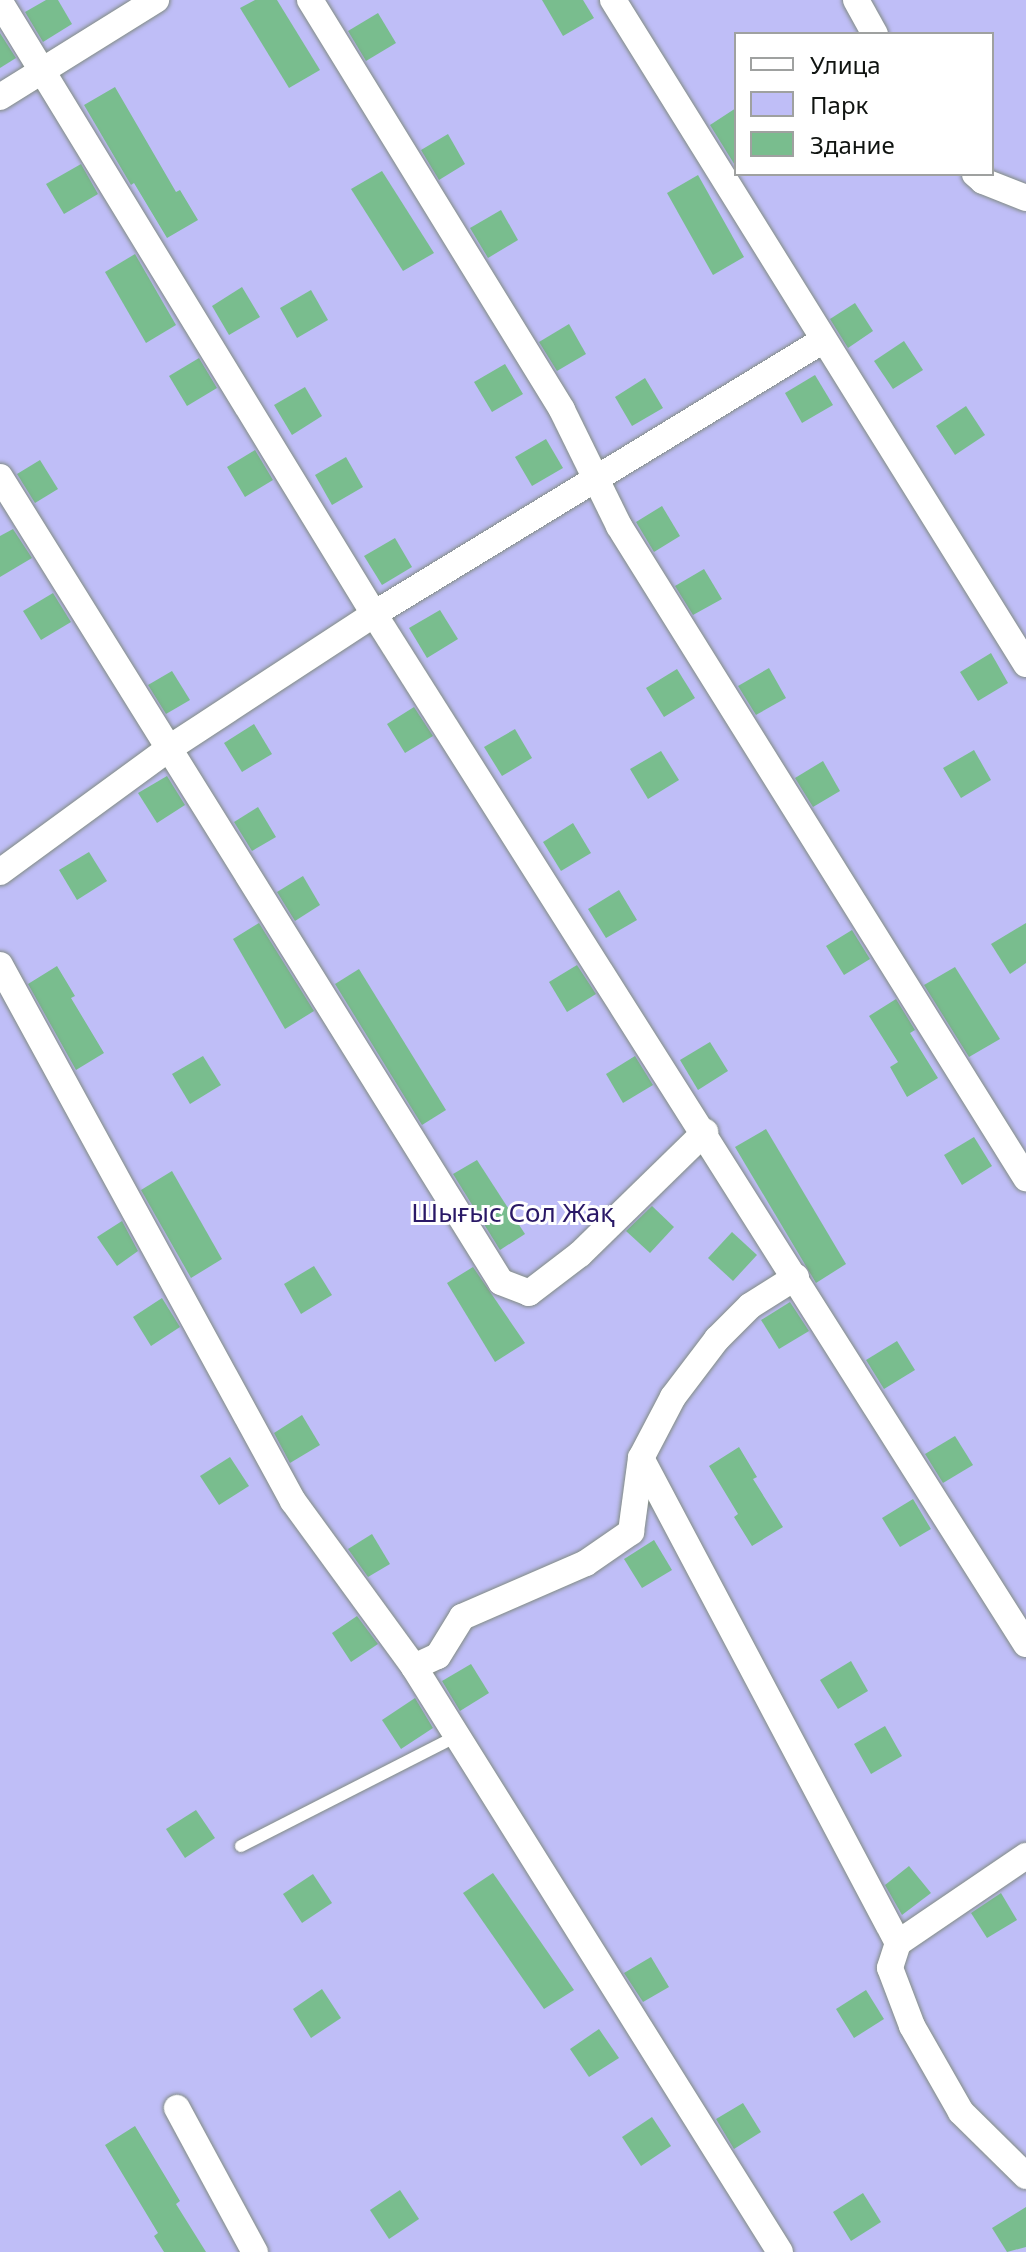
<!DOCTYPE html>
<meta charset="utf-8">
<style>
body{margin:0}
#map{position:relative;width:1026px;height:2252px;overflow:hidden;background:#e2eee5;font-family:"Noto Sans",sans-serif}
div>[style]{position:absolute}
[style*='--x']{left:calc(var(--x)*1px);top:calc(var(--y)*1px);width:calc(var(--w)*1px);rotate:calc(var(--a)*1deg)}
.green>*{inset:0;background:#bfbef7}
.building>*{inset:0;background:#79bd8e}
.roads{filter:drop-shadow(0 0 2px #818b83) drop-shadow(0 0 2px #818b83)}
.lane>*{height:12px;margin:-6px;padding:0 6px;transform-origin:6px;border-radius:6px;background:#fff}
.street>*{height:26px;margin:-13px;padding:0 13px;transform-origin:13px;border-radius:13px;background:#fff}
span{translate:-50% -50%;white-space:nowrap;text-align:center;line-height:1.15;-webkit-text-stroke:6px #fff;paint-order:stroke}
.park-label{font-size:26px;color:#2a1967}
.legend{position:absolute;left:734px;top:32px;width:260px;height:144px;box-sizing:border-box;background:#fff;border:2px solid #9fa1a0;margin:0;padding:10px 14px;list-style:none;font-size:24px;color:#101411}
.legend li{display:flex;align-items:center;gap:16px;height:40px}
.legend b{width:40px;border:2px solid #9fa1a0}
</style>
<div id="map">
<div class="green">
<div style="clip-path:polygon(evenodd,0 0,1026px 0,1026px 2252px,0 2252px,0 0,736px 34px,992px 34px,992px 174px,736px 174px,736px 34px)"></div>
</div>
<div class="building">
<div style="clip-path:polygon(46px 0,58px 0,72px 24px,43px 42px,25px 12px)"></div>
<div style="clip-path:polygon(255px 0,277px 0,320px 70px,289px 88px,240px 8px)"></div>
<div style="clip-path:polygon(542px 0,583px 0,594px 18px,563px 36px)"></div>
<div style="clip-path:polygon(378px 13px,396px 43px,366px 61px,348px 31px)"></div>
<div style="clip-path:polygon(0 33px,16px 58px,0 68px)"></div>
<div style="clip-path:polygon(115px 87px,176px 192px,180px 190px,198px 220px,167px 238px,134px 183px,131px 185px,84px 105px)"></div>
<div style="clip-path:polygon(736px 108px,736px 167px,710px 125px)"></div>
<div style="clip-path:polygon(448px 134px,465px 164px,439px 180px,421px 150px)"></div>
<div style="clip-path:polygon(81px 164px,98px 194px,64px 214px,46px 184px)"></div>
<div style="clip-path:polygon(382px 171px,434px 253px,403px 271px,351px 189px)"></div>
<div style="clip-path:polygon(698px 175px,744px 257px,713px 275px,667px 193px)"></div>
<div style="clip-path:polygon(501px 210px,518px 240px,488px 258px,470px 228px)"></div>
<div style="clip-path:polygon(135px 254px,176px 325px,146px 343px,105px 272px)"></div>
<div style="clip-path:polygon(242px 287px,260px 317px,229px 335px,212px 306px)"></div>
<div style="clip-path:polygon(311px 290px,328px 320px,297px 338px,280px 308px)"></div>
<div style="clip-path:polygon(855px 303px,873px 331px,848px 348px,830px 319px)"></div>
<div style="clip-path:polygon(569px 324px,586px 354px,557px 371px,539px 342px)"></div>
<div style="clip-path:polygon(904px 341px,923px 370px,893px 389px,874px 361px)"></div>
<div style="clip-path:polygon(199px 358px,217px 388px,187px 406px,169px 376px)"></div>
<div style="clip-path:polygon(505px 364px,523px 394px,492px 412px,474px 382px)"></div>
<div style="clip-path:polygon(815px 375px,833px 405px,802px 423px,785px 393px)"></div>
<div style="clip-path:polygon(645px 378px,663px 408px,632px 426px,615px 397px)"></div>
<div style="clip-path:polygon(305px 387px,322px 416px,292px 435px,274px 405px)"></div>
<div style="clip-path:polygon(966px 406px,985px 435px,955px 455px,936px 426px)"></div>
<div style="clip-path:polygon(546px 439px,563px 468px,532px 486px,515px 457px)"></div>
<div style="clip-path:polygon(255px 450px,273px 480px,245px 497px,227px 467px)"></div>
<div style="clip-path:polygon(346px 457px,363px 487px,332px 505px,315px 475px)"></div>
<div style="clip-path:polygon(40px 460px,58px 489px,35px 503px,17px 474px)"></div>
<div style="clip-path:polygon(662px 506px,680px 536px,654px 552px,636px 522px)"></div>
<div style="clip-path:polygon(13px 529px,32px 558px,0 577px,0 536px)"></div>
<div style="clip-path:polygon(395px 538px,412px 567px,382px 585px,364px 556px)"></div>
<div style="clip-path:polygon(704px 569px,722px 599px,693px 615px,675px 586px)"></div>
<div style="clip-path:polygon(53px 593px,71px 622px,41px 640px,23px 611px)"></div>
<div style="clip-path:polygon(440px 610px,458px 639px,427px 658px,409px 628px)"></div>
<div style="clip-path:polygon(991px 653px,1008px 683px,978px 701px,960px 672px)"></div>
<div style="clip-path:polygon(769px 668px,786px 698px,756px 715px,738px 686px)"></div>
<div style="clip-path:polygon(677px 669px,695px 698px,664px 717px,646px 688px)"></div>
<div style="clip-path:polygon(172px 671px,190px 700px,166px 714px,148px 685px)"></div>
<div style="clip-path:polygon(414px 707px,433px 736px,405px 753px,387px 724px)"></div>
<div style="clip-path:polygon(254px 724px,272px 754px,242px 772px,224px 743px)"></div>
<div style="clip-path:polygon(515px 729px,532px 758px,502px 776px,484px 747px)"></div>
<div style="clip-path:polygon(974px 750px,991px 780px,961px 798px,943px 768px)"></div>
<div style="clip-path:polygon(661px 751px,679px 780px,648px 799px,630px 769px)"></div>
<div style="clip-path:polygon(823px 761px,840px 791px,813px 807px,795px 778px)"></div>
<div style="clip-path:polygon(167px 776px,185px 805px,157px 823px,138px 793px)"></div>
<div style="clip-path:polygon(258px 807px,276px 837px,252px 851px,234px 822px)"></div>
<div style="clip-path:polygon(573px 823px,591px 853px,561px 871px,543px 842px)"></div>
<div style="clip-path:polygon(89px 852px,107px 881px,77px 900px,59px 870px)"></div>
<div style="clip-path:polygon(303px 876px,320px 905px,295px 921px,277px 892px)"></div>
<div style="clip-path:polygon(619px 890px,637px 920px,606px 938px,588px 909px)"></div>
<div style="clip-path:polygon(259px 923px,314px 1011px,285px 1029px,233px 939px)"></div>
<div style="clip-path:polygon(1026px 923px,1026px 963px,1010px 974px,991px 944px)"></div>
<div style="clip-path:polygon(852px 930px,870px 959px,844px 975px,826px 946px)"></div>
<div style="clip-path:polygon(577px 965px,596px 994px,567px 1012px,549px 982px)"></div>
<div style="clip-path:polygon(57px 966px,75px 996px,71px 998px,104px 1053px,76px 1070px,28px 984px)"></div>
<div style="clip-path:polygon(955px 967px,1000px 1039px,969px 1057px,924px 985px)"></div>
<div style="clip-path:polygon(359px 969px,446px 1110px,422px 1125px,335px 984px)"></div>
<div style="clip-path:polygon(896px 999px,915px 1030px,910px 1033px,938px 1078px,907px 1097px,890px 1067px,898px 1062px,869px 1016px)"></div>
<div style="clip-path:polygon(710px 1042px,728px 1071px,698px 1090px,680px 1060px)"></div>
<div style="clip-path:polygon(203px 1056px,221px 1085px,190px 1104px,172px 1074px)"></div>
<div style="clip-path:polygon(635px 1056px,653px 1085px,623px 1103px,606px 1074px)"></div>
<div style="clip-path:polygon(766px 1129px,846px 1264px,816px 1283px,735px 1147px)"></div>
<div style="clip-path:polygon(974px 1137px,992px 1166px,962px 1185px,944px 1155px)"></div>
<div style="clip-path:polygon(477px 1160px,525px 1234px,500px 1250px,453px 1174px)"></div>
<div style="clip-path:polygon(172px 1171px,222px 1259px,191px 1278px,141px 1190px)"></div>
<div style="clip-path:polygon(652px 1206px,674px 1227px,650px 1253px,626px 1231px)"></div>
<div style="clip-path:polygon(122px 1221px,138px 1251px,117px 1266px,97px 1237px)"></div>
<div style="clip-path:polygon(732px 1232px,757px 1255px,733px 1281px,708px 1258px)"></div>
<div style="clip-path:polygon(314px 1266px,332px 1295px,301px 1314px,284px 1284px)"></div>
<div style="clip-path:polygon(473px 1267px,525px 1343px,495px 1362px,447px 1283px)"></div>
<div style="clip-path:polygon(162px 1298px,180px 1327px,151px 1346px,133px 1317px)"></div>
<div style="clip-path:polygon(790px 1302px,809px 1331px,779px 1349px,761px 1320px)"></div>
<div style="clip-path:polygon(897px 1341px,915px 1370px,884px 1389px,866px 1360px)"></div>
<div style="clip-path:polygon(302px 1415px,320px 1445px,290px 1463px,274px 1433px)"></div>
<div style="clip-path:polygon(955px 1436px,973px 1465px,943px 1483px,925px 1454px)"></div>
<div style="clip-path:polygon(739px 1447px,757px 1477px,753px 1479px,783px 1527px,752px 1546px,734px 1517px,738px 1514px,709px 1466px)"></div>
<div style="clip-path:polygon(230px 1457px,249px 1486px,219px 1505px,200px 1476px)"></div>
<div style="clip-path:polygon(913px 1499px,931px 1529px,900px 1547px,882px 1518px)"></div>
<div style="clip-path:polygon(372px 1534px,390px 1564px,368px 1577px,348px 1549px)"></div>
<div style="clip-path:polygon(654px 1540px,672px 1570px,642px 1588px,624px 1559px)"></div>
<div style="clip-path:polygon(357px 1616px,378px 1644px,351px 1662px,332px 1633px)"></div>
<div style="clip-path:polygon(851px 1661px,868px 1691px,838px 1709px,820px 1680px)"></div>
<div style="clip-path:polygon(471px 1664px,489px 1693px,460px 1711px,442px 1681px)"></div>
<div style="clip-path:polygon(415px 1698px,433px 1728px,401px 1749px,382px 1720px)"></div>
<div style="clip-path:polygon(885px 1726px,902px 1756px,871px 1774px,854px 1744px)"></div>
<div style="clip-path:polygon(196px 1810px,215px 1838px,185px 1858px,166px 1829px)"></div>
<div style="clip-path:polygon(909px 1866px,931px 1893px,902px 1915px,885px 1885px)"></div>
<div style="clip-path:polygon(493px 1873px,574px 1990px,544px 2009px,463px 1893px)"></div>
<div style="clip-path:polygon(313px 1874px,332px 1903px,302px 1923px,283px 1894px)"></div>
<div style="clip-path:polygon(1001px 1893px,1017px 1920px,987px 1938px,971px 1913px)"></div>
<div style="clip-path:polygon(651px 1957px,669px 1987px,643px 2002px,624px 1973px)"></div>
<div style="clip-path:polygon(322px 1989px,341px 2018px,311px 2038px,293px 2009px)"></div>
<div style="clip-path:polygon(866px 1990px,884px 2019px,854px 2038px,836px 2009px)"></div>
<div style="clip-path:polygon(599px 2029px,619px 2058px,589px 2077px,570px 2049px)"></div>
<div style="clip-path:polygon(743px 2103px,761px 2132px,734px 2149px,716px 2119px)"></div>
<div style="clip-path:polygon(652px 2117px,671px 2146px,641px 2166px,622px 2137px)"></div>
<div style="clip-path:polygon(135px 2126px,180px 2201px,176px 2204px,206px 2252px,164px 2252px,154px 2236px,158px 2233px,105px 2145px)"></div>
<div style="clip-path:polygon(400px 2190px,419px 2219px,389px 2239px,370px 2210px)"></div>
<div style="clip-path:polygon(863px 2193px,881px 2222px,851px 2241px,833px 2212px)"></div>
<div style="clip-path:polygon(1026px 2207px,1026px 2247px,1007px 2252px,992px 2228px)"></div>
</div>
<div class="roads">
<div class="lane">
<div style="--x:241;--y:1846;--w:242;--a:-27"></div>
</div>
<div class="street">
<div style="--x:310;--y:0;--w:481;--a:58.4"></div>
<div style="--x:562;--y:410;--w:129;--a:63.8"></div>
<div style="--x:619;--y:526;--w:769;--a:58.03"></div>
<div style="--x:613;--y:0;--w:782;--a:58.12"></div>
<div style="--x:856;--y:0;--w:39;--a:61"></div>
<div style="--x:0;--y:2;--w:717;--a:58.57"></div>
<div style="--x:374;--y:614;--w:1219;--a:57.67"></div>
<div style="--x:0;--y:97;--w:184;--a:-31.9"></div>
<div style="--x:975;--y:174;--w:11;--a:41"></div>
<div style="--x:983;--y:181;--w:46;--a:21.6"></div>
<div style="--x:0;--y:477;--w:948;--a:58.1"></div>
<div style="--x:501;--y:1282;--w:30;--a:21"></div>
<div style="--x:529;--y:1293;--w:64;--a:-37.4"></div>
<div style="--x:580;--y:1254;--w:175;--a:-44.3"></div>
<div style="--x:0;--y:872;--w:208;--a:-36.2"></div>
<div style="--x:168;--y:749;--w:246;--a:-33.2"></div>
<div style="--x:374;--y:614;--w:525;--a:-31.36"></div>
<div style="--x:0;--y:965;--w:611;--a:61.34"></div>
<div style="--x:293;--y:1501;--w:205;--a:53.9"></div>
<div style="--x:414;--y:1667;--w:690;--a:57.97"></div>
<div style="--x:796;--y:1277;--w:54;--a:147.8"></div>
<div style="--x:750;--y:1306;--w:47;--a:135"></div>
<div style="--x:717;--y:1339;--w:73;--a:127.2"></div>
<div style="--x:673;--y:1397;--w:69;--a:117.7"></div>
<div style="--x:641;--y:1458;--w:549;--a:62.08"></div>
<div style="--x:898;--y:1943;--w:26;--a:108"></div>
<div style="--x:890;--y:1968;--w:62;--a:69.2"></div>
<div style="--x:912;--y:2026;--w:99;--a:60.3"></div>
<div style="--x:961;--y:2112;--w:91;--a:44.6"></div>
<div style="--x:414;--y:1667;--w:26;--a:-25"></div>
<div style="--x:438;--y:1656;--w:46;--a:-58.4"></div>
<div style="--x:462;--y:1617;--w:135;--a:-23.5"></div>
<div style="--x:586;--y:1563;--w:55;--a:-34.6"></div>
<div style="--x:631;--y:1532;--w:75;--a:-82.3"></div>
<div style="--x:898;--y:1943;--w:155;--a:-34.2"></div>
<div style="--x:177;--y:2108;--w:164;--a:61.6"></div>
</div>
</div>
<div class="park-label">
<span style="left:513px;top:1213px">Шығыс Сол Жақ</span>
</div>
<ul class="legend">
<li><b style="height:10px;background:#fff"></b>Улица</li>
<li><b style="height:22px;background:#bfbef7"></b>Парк</li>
<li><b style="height:22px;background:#79bd8e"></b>Здание</li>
</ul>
</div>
